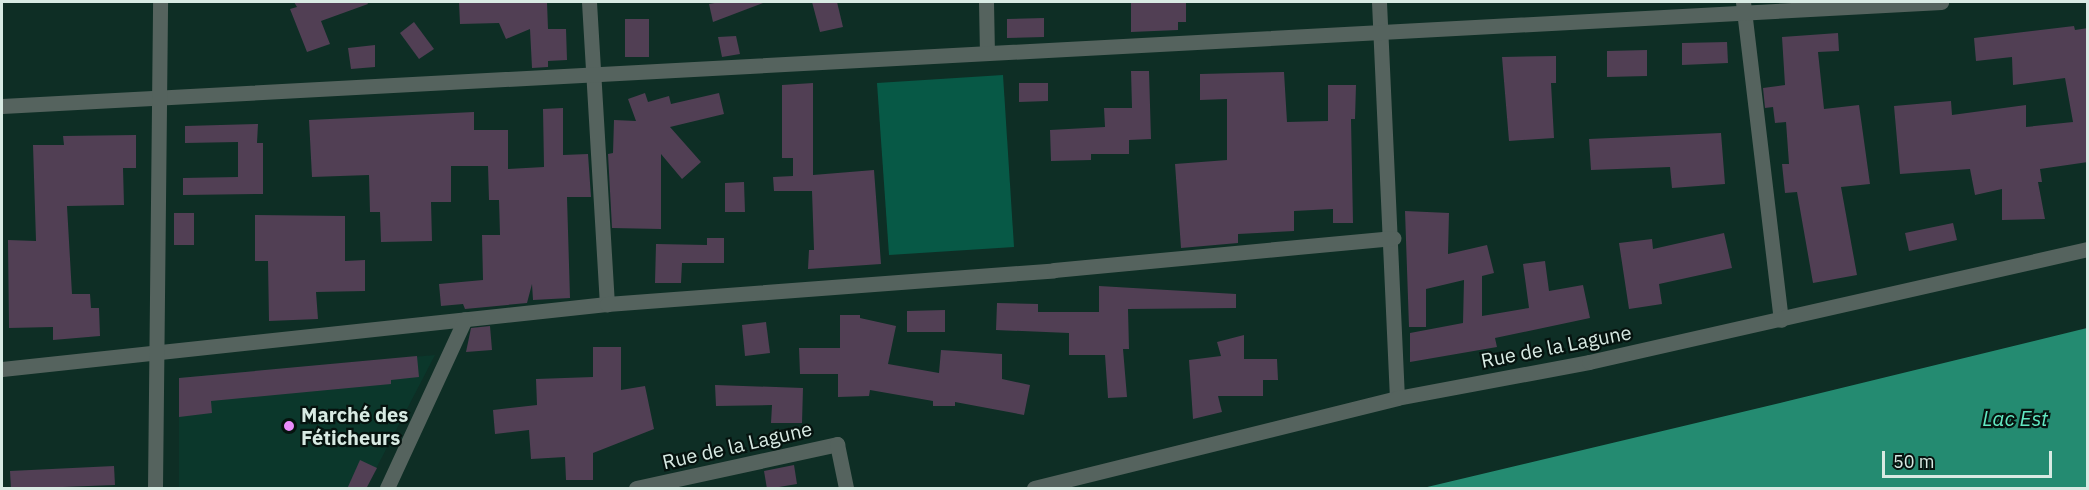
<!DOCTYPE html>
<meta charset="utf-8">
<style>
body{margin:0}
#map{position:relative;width:2089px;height:490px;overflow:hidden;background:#0e2e25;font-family:"IBM Plex Sans",sans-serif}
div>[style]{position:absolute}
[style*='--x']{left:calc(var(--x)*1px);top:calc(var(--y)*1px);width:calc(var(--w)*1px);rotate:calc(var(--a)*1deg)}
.built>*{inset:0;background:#0b372b}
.green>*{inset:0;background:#075946}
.water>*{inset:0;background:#248b71}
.building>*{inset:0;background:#513f54}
.minor>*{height:15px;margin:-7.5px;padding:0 7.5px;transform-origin:7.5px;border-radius:7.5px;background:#55635e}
.dots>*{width:16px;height:16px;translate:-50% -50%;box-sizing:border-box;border:3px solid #06130f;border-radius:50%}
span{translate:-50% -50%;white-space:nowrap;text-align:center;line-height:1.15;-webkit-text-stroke:4.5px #06130f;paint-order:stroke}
.street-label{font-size:20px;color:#d8eae3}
.poi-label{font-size:20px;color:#d8eae3;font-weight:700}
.left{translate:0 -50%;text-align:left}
.water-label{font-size:21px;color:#62e8c2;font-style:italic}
.frame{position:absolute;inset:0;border:3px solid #d8eae3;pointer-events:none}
.scale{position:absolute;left:1882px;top:451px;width:170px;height:27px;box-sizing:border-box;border:3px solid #d8eae3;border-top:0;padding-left:8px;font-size:18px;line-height:21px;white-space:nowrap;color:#d8eae3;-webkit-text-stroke:4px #06130f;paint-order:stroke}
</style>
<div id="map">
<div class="built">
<div style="clip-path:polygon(435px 355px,366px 488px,179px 488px,179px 378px)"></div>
</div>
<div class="green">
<div style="clip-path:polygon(1003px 75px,1014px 247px,889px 255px,877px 83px)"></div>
</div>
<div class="water">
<div style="clip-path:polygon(2087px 328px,2087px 488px,1423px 488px,1788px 401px)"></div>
</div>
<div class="building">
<div style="clip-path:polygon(294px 2px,367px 2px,368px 4px,321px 21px,330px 44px,307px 52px,290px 9px,297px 7px)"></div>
<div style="clip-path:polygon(459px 2px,547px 2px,548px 29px,566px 29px,567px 60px,548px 61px,548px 67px,532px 68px,530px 29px,506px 39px,499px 23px,460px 24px)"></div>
<div style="clip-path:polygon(720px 2px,763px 2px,763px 3px,713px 22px,709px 4px)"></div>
<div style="clip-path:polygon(812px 2px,837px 2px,843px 27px,820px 32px)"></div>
<div style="clip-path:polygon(1131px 2px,1186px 2px,1186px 22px,1178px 22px,1178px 30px,1131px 32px)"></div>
<div style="clip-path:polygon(1044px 18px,1044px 37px,1007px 38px,1007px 19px)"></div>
<div style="clip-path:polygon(625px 19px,649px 19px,649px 57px,625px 57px)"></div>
<div style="clip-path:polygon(414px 22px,434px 49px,419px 59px,400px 33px)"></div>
<div style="clip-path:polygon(2074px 26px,2075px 30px,2088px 28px,2088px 162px,2040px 169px,2042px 182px,2038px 182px,2045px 219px,2002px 220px,2002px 189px,1975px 195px,1970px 169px,1900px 174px,1894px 106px,1951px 101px,1952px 115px,2026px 105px,2026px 127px,2073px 122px,2065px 78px,2013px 85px,2012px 57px,1976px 61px,1974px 38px)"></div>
<div style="clip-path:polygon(1838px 33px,1839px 51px,1818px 52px,1824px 109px,1859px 105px,1870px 184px,1841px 187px,1857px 275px,1813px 283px,1797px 192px,1785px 193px,1782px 164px,1789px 164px,1786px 122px,1775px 123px,1773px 107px,1765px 108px,1763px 88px,1785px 85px,1782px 37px)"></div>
<div style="clip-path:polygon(736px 36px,740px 54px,722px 57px,718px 37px)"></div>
<div style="clip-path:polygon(1727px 42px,1728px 63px,1682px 65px,1682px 43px)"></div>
<div style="clip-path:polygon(375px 45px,375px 67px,351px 69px,348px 48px)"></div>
<div style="clip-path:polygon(1647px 50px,1647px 76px,1607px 77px,1607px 51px)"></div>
<div style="clip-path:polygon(1556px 56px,1556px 83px,1551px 83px,1554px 138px,1509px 141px,1502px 57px)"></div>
<div style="clip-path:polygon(1131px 71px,1149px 71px,1151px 139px,1129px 140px,1129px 154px,1091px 154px,1091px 160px,1051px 161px,1050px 130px,1105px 127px,1104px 108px,1132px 108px)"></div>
<div style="clip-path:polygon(1284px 72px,1287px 122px,1328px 121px,1328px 85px,1356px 85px,1355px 119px,1351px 119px,1353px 223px,1333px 223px,1333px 209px,1294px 211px,1294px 231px,1238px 234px,1238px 243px,1181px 248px,1175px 164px,1227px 160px,1227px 99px,1200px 100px,1200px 74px)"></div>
<div style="clip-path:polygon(813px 83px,813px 175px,874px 170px,881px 264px,808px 269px,809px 250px,814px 250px,812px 191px,774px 191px,773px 177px,793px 176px,793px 158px,782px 158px,782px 85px)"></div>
<div style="clip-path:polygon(1019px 83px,1048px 83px,1048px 101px,1019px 102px)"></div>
<div style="clip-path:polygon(645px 93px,648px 102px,669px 96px,671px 104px,719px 93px,724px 114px,670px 127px,701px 162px,682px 179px,661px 154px,661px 229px,612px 228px,608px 154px,613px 153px,614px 120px,636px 121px,628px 99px)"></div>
<div style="clip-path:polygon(563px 108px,563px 155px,588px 154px,591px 197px,567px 197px,570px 298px,533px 300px,532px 284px,527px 303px,465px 309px,463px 304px,441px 306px,439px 284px,483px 280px,482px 235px,500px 235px,499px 200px,489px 200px,488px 166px,451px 166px,451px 202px,431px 202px,432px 241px,381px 242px,380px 212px,370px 212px,369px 175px,312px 177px,309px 120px,474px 112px,474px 130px,508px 130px,508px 169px,544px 167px,543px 109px)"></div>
<div style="clip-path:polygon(258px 124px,257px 143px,263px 143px,263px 194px,183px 195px,183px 178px,238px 177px,238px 142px,185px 143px,185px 126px)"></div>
<div style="clip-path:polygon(1721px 133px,1725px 184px,1672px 188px,1670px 167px,1591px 170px,1589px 139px)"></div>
<div style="clip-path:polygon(136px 135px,136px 168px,123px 168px,124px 205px,67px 206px,72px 294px,90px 294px,91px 308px,99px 308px,100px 336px,53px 340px,53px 327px,9px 328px,8px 240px,36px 241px,33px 145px,64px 145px,63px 136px)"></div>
<div style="clip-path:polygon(744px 182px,745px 212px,725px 212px,725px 183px)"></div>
<div style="clip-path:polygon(1405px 211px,1449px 213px,1448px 254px,1487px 245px,1494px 273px,1482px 276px,1482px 316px,1529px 308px,1523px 264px,1545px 261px,1549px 291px,1583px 285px,1590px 318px,1495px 338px,1497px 347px,1410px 362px,1410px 333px,1463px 323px,1464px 280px,1426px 289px,1426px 327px,1409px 327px)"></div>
<div style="clip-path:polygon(174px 213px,194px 213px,194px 245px,174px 245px)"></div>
<div style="clip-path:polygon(255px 215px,345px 216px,345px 261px,365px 260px,365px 291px,316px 292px,318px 319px,269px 321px,268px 261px,255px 261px)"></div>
<div style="clip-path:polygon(1953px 223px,1957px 240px,1909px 251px,1905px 233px)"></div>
<div style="clip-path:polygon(1724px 233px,1732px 268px,1659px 284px,1662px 304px,1629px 309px,1619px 243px,1652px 239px,1653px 249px)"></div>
<div style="clip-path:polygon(707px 238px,724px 238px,724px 263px,682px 263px,681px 283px,655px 283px,656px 244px,707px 245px)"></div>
<div style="clip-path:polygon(1099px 286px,1236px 294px,1236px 308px,1128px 309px,1129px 349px,1123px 349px,1127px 397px,1108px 398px,1105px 355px,1069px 355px,1069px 333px,996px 330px,997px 303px,1038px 304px,1038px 312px,1099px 312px)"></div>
<div style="clip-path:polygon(945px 310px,945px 332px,907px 332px,907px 311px)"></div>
<div style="clip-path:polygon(840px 315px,860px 315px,860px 318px,896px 326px,888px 364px,939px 373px,941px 350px,1002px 354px,1002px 379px,1030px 385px,1024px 415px,955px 402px,955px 406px,933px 406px,933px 401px,870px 390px,869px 396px,838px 397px,838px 374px,800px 374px,799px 348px,840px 348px)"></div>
<div style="clip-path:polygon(766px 322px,770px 353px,745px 356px,742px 325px)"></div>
<div style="clip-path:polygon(490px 326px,492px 350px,466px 352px,471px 328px)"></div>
<div style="clip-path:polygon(1244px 335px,1244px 359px,1277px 359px,1278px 380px,1263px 380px,1263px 396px,1218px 396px,1222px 412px,1193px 419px,1189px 360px,1221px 356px,1217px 342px)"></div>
<div style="clip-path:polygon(593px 347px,621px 347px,621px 390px,645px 386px,654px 429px,593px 453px,593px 480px,566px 480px,565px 457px,531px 459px,529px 430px,495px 434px,493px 410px,537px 405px,536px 379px,593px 377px)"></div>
<div style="clip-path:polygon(417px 356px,419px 377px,391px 380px,391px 384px,211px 401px,212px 413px,179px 417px,179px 378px)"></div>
<div style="clip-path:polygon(715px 385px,803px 388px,802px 423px,771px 423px,772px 405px,716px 406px)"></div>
<div style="clip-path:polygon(360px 460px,377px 468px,366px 489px,347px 489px)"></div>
<div style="clip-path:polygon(794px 465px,797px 484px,767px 489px,764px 471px)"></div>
<div style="clip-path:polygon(114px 466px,115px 485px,11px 489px,10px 471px)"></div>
</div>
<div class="minor">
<div style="--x:589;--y:2;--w:303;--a:86.6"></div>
<div style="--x:986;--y:2;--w:50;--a:88.9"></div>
<div style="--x:1379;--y:2;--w:396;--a:87.4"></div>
<div style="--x:1743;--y:2;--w:320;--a:83.2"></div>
<div style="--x:2;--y:106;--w:1942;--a:-3.07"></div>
<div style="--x:2;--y:369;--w:608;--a:-6.13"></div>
<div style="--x:607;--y:304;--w:448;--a:-4.3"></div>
<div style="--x:1054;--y:270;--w:341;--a:-5.4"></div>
<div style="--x:155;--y:488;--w:486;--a:-89.4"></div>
<div style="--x:387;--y:488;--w:186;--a:-65.2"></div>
<div style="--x:636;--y:488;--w:206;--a:-12.3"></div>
<div style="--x:837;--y:444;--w:45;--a:78.4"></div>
<div style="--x:1034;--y:488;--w:374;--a:-13.9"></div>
<div style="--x:1397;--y:398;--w:195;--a:-10.6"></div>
<div style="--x:1589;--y:362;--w:512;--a:-12.76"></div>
</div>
<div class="dots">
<div style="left:289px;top:426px;background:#eb8dfc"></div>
</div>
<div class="street-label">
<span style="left:1556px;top:346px;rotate:-11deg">Rue de la Lagune</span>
<span style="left:737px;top:445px;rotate:-13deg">Rue de la Lagune</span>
</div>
<div class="poi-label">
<span class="left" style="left:301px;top:426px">Marché des<br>Féticheurs</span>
</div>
<div class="water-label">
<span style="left:2015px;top:418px">Lac Est</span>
</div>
<div class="frame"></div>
<div class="scale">50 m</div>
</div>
